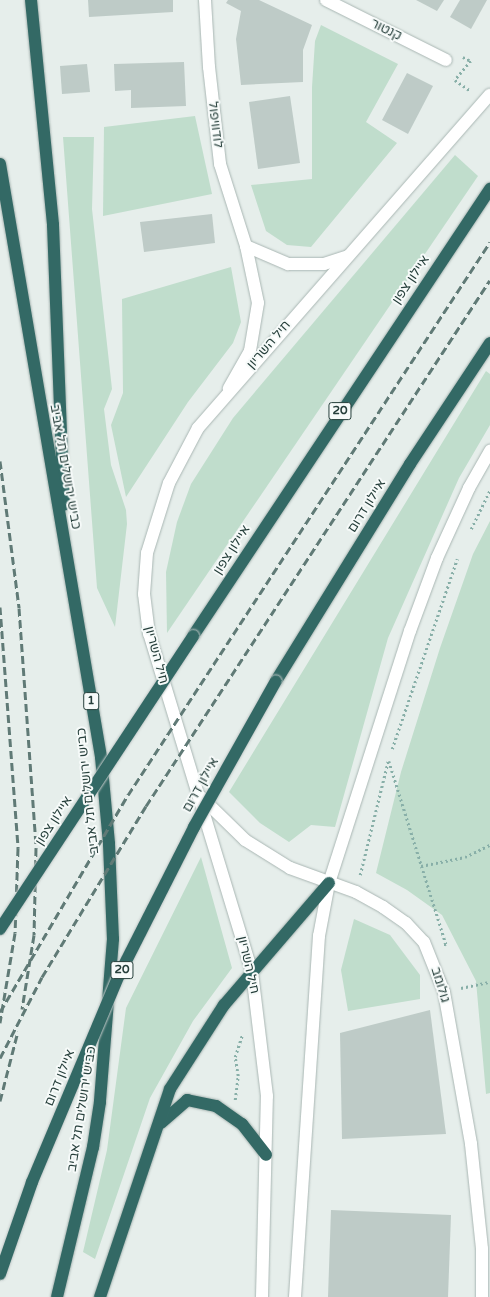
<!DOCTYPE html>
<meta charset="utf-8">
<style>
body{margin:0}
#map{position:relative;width:490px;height:1297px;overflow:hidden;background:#e6eeeb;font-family:"Varela Round",Heebo,sans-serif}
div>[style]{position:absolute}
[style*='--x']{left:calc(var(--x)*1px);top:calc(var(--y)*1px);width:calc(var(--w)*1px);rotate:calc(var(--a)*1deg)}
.green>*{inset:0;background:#c0ddcc}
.building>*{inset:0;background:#becbc7}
.path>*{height:2.5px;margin-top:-1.25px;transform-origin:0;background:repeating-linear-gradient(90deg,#88afa8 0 2px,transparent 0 5px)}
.roads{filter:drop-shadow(0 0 1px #a9b6b3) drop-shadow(0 0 1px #a9b6b3)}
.minor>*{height:12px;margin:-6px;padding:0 6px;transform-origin:6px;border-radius:6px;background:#fff}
.secondary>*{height:12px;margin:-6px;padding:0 6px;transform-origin:6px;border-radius:6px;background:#fff}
.motorway>*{height:12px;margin:-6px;padding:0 6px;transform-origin:6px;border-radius:6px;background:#336965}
.rail>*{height:3px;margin-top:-1.5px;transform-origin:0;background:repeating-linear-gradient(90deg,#607a76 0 8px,transparent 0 12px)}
.bridges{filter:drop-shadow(0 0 1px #c2c9c8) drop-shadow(0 0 1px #c2c9c8)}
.motorway-bridge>*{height:12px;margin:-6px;padding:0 6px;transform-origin:6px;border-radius:6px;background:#336965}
span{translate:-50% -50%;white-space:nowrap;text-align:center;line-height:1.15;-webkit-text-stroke:4px #f6faf9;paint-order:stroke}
.shield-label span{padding:1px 3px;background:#f6faf9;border:1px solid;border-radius:3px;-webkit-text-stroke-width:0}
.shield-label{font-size:12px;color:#263f3b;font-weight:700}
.street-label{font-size:13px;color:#263f3b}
</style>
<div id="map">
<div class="green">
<div style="clip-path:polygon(321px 25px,398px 64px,366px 122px,397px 143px,311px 247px,287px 245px,266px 231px,251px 185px,312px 179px,312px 87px,315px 41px)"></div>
<div style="clip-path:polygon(195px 116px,212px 194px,103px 216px,104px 127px)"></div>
<div style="clip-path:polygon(63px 137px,94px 137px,92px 209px,112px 389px,104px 409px,111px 465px,126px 510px,127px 524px,115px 627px,97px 588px)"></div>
<div style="clip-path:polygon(455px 155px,478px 176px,167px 633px,166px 572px,177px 522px,191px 484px,233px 418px)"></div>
<div style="clip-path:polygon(231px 267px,241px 322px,233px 343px,188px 402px,126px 497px,111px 425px,123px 393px,122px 299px)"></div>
<div style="clip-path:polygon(486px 371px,490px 374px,490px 425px,459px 478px,388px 638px,335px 827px,311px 825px,289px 842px,260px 823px,229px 792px)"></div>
<div style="clip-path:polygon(490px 521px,490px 1093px,486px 1094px,476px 981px,442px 915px,407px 890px,376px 873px,401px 772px,440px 648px,473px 554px)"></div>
<div style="clip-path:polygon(201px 857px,232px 968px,193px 1021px,150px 1098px,95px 1259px,83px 1252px,107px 1150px,126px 1008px)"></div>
<div style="clip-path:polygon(354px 919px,390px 935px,420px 975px,420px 999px,348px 1011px,341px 970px)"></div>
</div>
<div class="building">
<div style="clip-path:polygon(88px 0,173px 0,173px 12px,89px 17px)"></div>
<div style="clip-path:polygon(228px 0,259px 0,312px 25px,303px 50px,303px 82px,241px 85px,236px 39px,241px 11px,226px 3px)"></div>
<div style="clip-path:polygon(416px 0,444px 0,437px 11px)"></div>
<div style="clip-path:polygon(460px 0,487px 0,471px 29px,450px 17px)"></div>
<div style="clip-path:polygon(184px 62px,186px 106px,131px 108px,131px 90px,115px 91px,114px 64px)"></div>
<div style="clip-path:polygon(87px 64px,90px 92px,62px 94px,60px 66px)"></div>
<div style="clip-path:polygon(407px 73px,433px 86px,408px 134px,382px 120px)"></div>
<div style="clip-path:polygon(290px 96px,300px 163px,258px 169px,249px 102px)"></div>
<div style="clip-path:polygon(212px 214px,215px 243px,144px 252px,140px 222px)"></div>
<div style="clip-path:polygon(430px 1010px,446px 1134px,342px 1139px,340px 1033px)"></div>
<div style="clip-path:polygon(331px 1210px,451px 1215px,448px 1297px,328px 1297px)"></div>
</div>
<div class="path">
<div style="--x:463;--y:57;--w:9;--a:27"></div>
<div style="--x:471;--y:61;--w:25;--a:130"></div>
<div style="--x:455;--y:80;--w:19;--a:35"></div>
<div style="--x:471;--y:529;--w:43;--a:-64"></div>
<div style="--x:392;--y:749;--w:201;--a:-71.1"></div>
<div style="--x:389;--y:761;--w:192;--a:72.7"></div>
<div style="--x:446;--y:944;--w:4;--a:146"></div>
<div style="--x:421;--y:866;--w:45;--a:-11.6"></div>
<div style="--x:465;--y:857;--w:28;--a:-26"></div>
<div style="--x:360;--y:875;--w:117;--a:-76.2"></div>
<div style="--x:461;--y:988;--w:30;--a:-12"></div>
<div style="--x:235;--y:1100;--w:24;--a:-83"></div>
<div style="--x:238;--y:1076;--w:19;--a:-99"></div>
<div style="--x:235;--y:1057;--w:23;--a:-72"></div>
</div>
<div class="roads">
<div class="minor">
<div style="--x:205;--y:0;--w:67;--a:86.6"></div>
<div style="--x:209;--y:67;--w:98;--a:83.5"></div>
<div style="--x:220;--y:164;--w:86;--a:72.4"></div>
<div style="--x:246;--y:246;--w:58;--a:78.1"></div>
<div style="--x:258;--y:303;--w:49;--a:99.5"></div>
<div style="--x:250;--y:351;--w:43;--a:119.6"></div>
<div style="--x:326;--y:0;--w:134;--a:26.6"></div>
<div style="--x:246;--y:246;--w:46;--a:23.2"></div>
<div style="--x:288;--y:264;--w:36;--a:0"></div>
<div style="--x:324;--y:264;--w:25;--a:-18"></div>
<div style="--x:201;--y:797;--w:62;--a:44.3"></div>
<div style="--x:245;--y:840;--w:53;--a:31.9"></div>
<div style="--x:290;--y:868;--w:70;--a:20"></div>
<div style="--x:356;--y:892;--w:31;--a:29"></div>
<div style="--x:383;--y:907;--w:28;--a:35"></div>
<div style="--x:406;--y:923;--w:26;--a:47"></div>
<div style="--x:424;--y:942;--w:54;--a:68.2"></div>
<div style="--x:444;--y:992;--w:154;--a:79.9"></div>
<div style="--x:471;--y:1144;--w:106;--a:84"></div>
<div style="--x:482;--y:1249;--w:48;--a:90"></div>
</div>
<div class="secondary">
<div style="--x:262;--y:1297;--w:201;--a:-88.6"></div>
<div style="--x:267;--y:1096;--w:125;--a:-96.9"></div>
<div style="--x:252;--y:972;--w:353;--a:-106.9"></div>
<div style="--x:149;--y:634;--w:40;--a:-97.1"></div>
<div style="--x:144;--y:594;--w:41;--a:-85.8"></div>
<div style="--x:147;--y:553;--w:73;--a:-72.6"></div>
<div style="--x:169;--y:483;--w:62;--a:-62.2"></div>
<div style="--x:198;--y:428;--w:443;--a:-48.8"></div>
<div style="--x:295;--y:1297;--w:362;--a:-86.2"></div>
<div style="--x:319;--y:936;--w:54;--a:-79.3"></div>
<div style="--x:329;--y:883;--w:265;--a:-72.2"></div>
<div style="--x:410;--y:631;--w:78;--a:-69.7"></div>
<div style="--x:437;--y:558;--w:77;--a:-65.4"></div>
<div style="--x:469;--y:488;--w:43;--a:-60.4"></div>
</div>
<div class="motorway">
<div style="--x:31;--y:0;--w:226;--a:84.4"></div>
<div style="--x:53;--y:225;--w:280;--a:87.8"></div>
<div style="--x:0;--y:164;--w:602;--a:80.33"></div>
<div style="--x:101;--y:757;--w:87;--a:84.7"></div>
<div style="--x:109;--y:844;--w:95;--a:87.6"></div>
<div style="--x:113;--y:939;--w:164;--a:94.6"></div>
<div style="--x:100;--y:1102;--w:46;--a:98.8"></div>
<div style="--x:93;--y:1147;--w:154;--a:103.5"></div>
<div style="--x:193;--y:636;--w:537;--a:-56.4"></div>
<div style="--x:276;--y:681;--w:255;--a:-58.3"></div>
<div style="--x:410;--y:464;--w:145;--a:-56.5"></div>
<div style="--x:161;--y:1123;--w:35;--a:-41"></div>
<div style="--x:187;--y:1100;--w:30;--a:12"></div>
<div style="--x:216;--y:1106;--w:32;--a:35"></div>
<div style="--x:242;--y:1124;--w:39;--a:52"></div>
<div style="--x:100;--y:1297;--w:219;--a:-71.4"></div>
<div style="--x:170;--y:1089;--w:100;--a:-57.3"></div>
<div style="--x:224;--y:1005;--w:161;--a:-49.3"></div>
</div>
</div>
<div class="rail">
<div style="--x:0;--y:461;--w:148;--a:82.6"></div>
<div style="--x:19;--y:608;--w:241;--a:85.9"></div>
<div style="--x:36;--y:848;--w:87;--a:91.3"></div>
<div style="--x:34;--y:935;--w:75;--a:99.2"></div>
<div style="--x:0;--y:607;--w:242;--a:85.7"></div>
<div style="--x:18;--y:848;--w:85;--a:92"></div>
<div style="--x:15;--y:933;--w:91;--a:99.5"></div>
<div style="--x:0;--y:1012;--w:252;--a:-59.5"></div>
<div style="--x:128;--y:795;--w:661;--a:-56.79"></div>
<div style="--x:0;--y:1058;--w:91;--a:-62.6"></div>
<div style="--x:42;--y:977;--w:200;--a:-58.7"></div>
<div style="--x:146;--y:806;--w:628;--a:-56.82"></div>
<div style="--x:0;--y:1101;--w:72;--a:-75.6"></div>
</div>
<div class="bridges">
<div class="motorway-bridge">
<div style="--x:0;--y:929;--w:351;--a:-56.6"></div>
<div style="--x:0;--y:1274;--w:97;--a:-70.8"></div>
<div style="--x:32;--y:1182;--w:225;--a:-67.2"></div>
<div style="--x:119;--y:975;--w:166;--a:-63.1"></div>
<div style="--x:194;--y:827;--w:167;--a:-60.7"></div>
</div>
</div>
<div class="shield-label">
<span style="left:340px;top:411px">20</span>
<span style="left:91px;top:701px">1</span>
<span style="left:122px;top:970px">20</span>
</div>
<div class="street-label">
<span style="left:386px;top:30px;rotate:26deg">קנטור</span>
<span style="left:215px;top:125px;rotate:83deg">לודוויפול</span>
<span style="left:411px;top:280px;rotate:-56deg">איילון צפון</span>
<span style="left:269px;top:345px;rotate:-49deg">חיל השריון</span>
<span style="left:65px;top:467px;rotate:80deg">כביש ירושלים תל אביב</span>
<span style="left:367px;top:506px;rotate:-58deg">איילון דרום</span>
<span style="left:232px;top:550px;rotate:-57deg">איילון צפון</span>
<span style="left:156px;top:655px;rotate:75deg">חיל השריון</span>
<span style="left:201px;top:785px;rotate:-61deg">איילון דרום</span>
<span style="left:88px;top:791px;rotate:-96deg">כביש ירושלים תל אביב</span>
<span style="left:54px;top:821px;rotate:-57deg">איילון צפון</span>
<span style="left:248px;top:965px;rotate:77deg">חיל השריון</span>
<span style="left:440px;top:985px;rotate:73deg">גולומב</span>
<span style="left:60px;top:1078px;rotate:-68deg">איילון דרום</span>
<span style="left:82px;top:1109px;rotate:-81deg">כביש ירושלים תל אביב</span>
</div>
</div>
